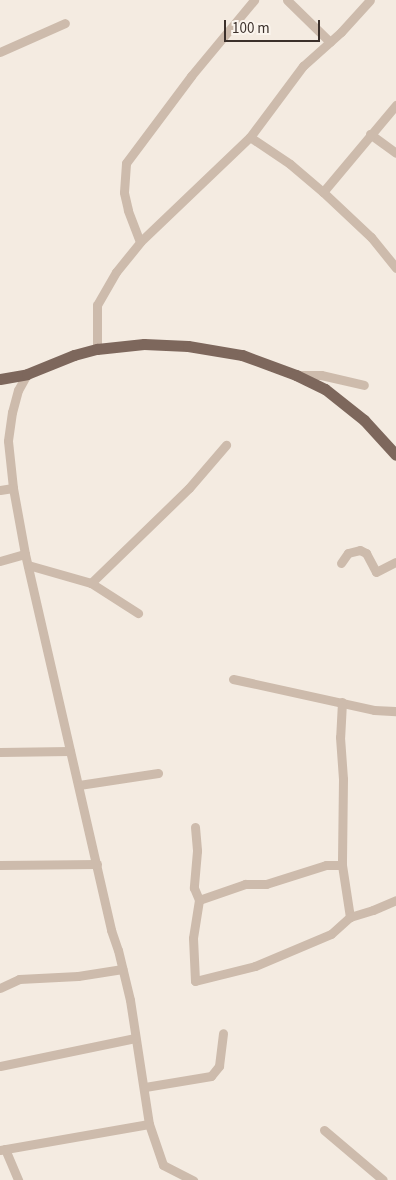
<!DOCTYPE html>
<style>
body{margin:0}
#map{position:relative;width:396px;height:1180px;overflow:hidden;background:#f4ebe1;font-family:"Source Sans 3",sans-serif}
div>[style]{position:absolute}
[style*='--x']{left:calc(var(--x)*1px);top:calc(var(--y)*1px);width:calc(var(--w)*1px);rotate:calc(var(--a)*1deg)}
.minor>*{height:9px;margin:-4.5px;padding:0 4.5px;transform-origin:4.5px;border-radius:4.5px;background:#cdbbac}
.major>*{height:11px;margin:-5.5px;padding:0 5.5px;transform-origin:5.5px;border-radius:5.5px;background:#7d675c}
span{translate:-50% -50%;white-space:nowrap;text-align:center;line-height:1.15;-webkit-text-stroke:5px #fbf5ee;paint-order:stroke}
.scale{position:absolute;left:224px;top:20px;width:96px;height:22px;box-sizing:border-box;border:2px solid #3b302b;border-top:0;padding-left:6px;font-size:15px;line-height:18px;white-space:nowrap;color:#3b302b;-webkit-text-stroke:4px #fbf5ee;paint-order:stroke}
</style>
<div id="map">
<div class="minor">
<div style="--x:287;--y:0;--w:60;--a:44.3"></div>
<div style="--x:0;--y:52;--w:71;--a:-24"></div>
<div style="--x:370;--y:134;--w:32;--a:36"></div>
<div style="--x:250;--y:137;--w:48;--a:34"></div>
<div style="--x:290;--y:164;--w:43;--a:40.3"></div>
<div style="--x:323;--y:192;--w:66;--a:43.2"></div>
<div style="--x:371;--y:237;--w:40;--a:51"></div>
<div style="--x:323;--y:192;--w:114;--a:-50"></div>
<div style="--x:140;--y:242;--w:34;--a:-111"></div>
<div style="--x:128;--y:210;--w:18;--a:-103"></div>
<div style="--x:124;--y:192;--w:29;--a:-86"></div>
<div style="--x:126;--y:163;--w:109;--a:-53.2"></div>
<div style="--x:191;--y:76;--w:99;--a:-50.3"></div>
<div style="--x:97;--y:349;--w:44;--a:-90"></div>
<div style="--x:97;--y:305;--w:38;--a:-60"></div>
<div style="--x:116;--y:272;--w:38;--a:-51"></div>
<div style="--x:140;--y:242;--w:152;--a:-43.7"></div>
<div style="--x:250;--y:137;--w:89;--a:-53.3"></div>
<div style="--x:303;--y:66;--w:51;--a:-41.8"></div>
<div style="--x:341;--y:32;--w:43;--a:-47.8"></div>
<div style="--x:27;--y:374;--w:18;--a:119"></div>
<div style="--x:18;--y:390;--w:23;--a:105"></div>
<div style="--x:12;--y:412;--w:29;--a:98"></div>
<div style="--x:8;--y:441;--w:47;--a:83.9"></div>
<div style="--x:13;--y:488;--w:67;--a:79.7"></div>
<div style="--x:25;--y:554;--w:386;--a:77.1"></div>
<div style="--x:111;--y:930;--w:21;--a:71"></div>
<div style="--x:118;--y:950;--w:51;--a:76.5"></div>
<div style="--x:130;--y:1000;--w:125;--a:81.3"></div>
<div style="--x:149;--y:1124;--w:43;--a:71.1"></div>
<div style="--x:163;--y:1165;--w:34;--a:27"></div>
<div style="--x:298;--y:375;--w:23;--a:0"></div>
<div style="--x:321;--y:375;--w:44;--a:13.1"></div>
<div style="--x:0;--y:490;--w:13;--a:-9"></div>
<div style="--x:0;--y:561;--w:26;--a:-16"></div>
<div style="--x:341;--y:563;--w:12;--a:-55"></div>
<div style="--x:348;--y:553;--w:12;--a:-14"></div>
<div style="--x:360;--y:550;--w:7;--a:27"></div>
<div style="--x:366;--y:553;--w:21;--a:62"></div>
<div style="--x:376;--y:572;--w:22;--a:-27"></div>
<div style="--x:28;--y:565;--w:66;--a:15.9"></div>
<div style="--x:91;--y:583;--w:56;--a:32.6"></div>
<div style="--x:91;--y:583;--w:136;--a:-44.1"></div>
<div style="--x:189;--y:488;--w:57;--a:-49.3"></div>
<div style="--x:233;--y:679;--w:144;--a:12.4"></div>
<div style="--x:374;--y:710;--w:22;--a:3"></div>
<div style="--x:342;--y:702;--w:35;--a:93"></div>
<div style="--x:340;--y:737;--w:42;--a:85.9"></div>
<div style="--x:343;--y:779;--w:86;--a:90.7"></div>
<div style="--x:342;--y:865;--w:53;--a:81.3"></div>
<div style="--x:0;--y:752;--w:70;--a:-0.8"></div>
<div style="--x:79;--y:785;--w:80;--a:-8.6"></div>
<div style="--x:195;--y:827;--w:24;--a:85"></div>
<div style="--x:197;--y:851;--w:37;--a:95"></div>
<div style="--x:194;--y:888;--w:13;--a:67"></div>
<div style="--x:199;--y:900;--w:38;--a:99"></div>
<div style="--x:193;--y:938;--w:43;--a:87.3"></div>
<div style="--x:195;--y:981;--w:62;--a:-14"></div>
<div style="--x:255;--y:966;--w:82;--a:-22.8"></div>
<div style="--x:331;--y:934;--w:25;--a:-42"></div>
<div style="--x:350;--y:917;--w:24;--a:-17"></div>
<div style="--x:373;--y:910;--w:25;--a:-23"></div>
<div style="--x:0;--y:865;--w:97;--a:-0.6"></div>
<div style="--x:199;--y:900;--w:49;--a:-19.2"></div>
<div style="--x:245;--y:884;--w:21;--a:0"></div>
<div style="--x:266;--y:884;--w:63;--a:-17.6"></div>
<div style="--x:326;--y:865;--w:16;--a:0"></div>
<div style="--x:0;--y:988;--w:21;--a:-25"></div>
<div style="--x:19;--y:979;--w:59;--a:-2.9"></div>
<div style="--x:78;--y:976;--w:45;--a:-9"></div>
<div style="--x:0;--y:1066;--w:138;--a:-11.7"></div>
<div style="--x:145;--y:1087;--w:67;--a:-9.5"></div>
<div style="--x:211;--y:1076;--w:13;--a:-51"></div>
<div style="--x:219;--y:1066;--w:33;--a:-83"></div>
<div style="--x:324;--y:1130;--w:77;--a:40.3"></div>
<div style="--x:5;--y:1149;--w:34;--a:67"></div>
<div style="--x:0;--y:1150;--w:151;--a:-9.9"></div>
</div>
<div class="major">
<div style="--x:0;--y:379;--w:27;--a:-10"></div>
<div style="--x:27;--y:374;--w:51;--a:-22"></div>
<div style="--x:74;--y:355;--w:24;--a:-15"></div>
<div style="--x:97;--y:349;--w:47;--a:-6.1"></div>
<div style="--x:144;--y:344;--w:44;--a:2.6"></div>
<div style="--x:188;--y:346;--w:55;--a:9.5"></div>
<div style="--x:242;--y:355;--w:58;--a:20.3"></div>
<div style="--x:296;--y:375;--w:32;--a:26"></div>
<div style="--x:325;--y:389;--w:50;--a:38.5"></div>
<div style="--x:364;--y:420;--w:47;--a:47.6"></div>
</div>
<div class="scale">100 m</div>
</div>
